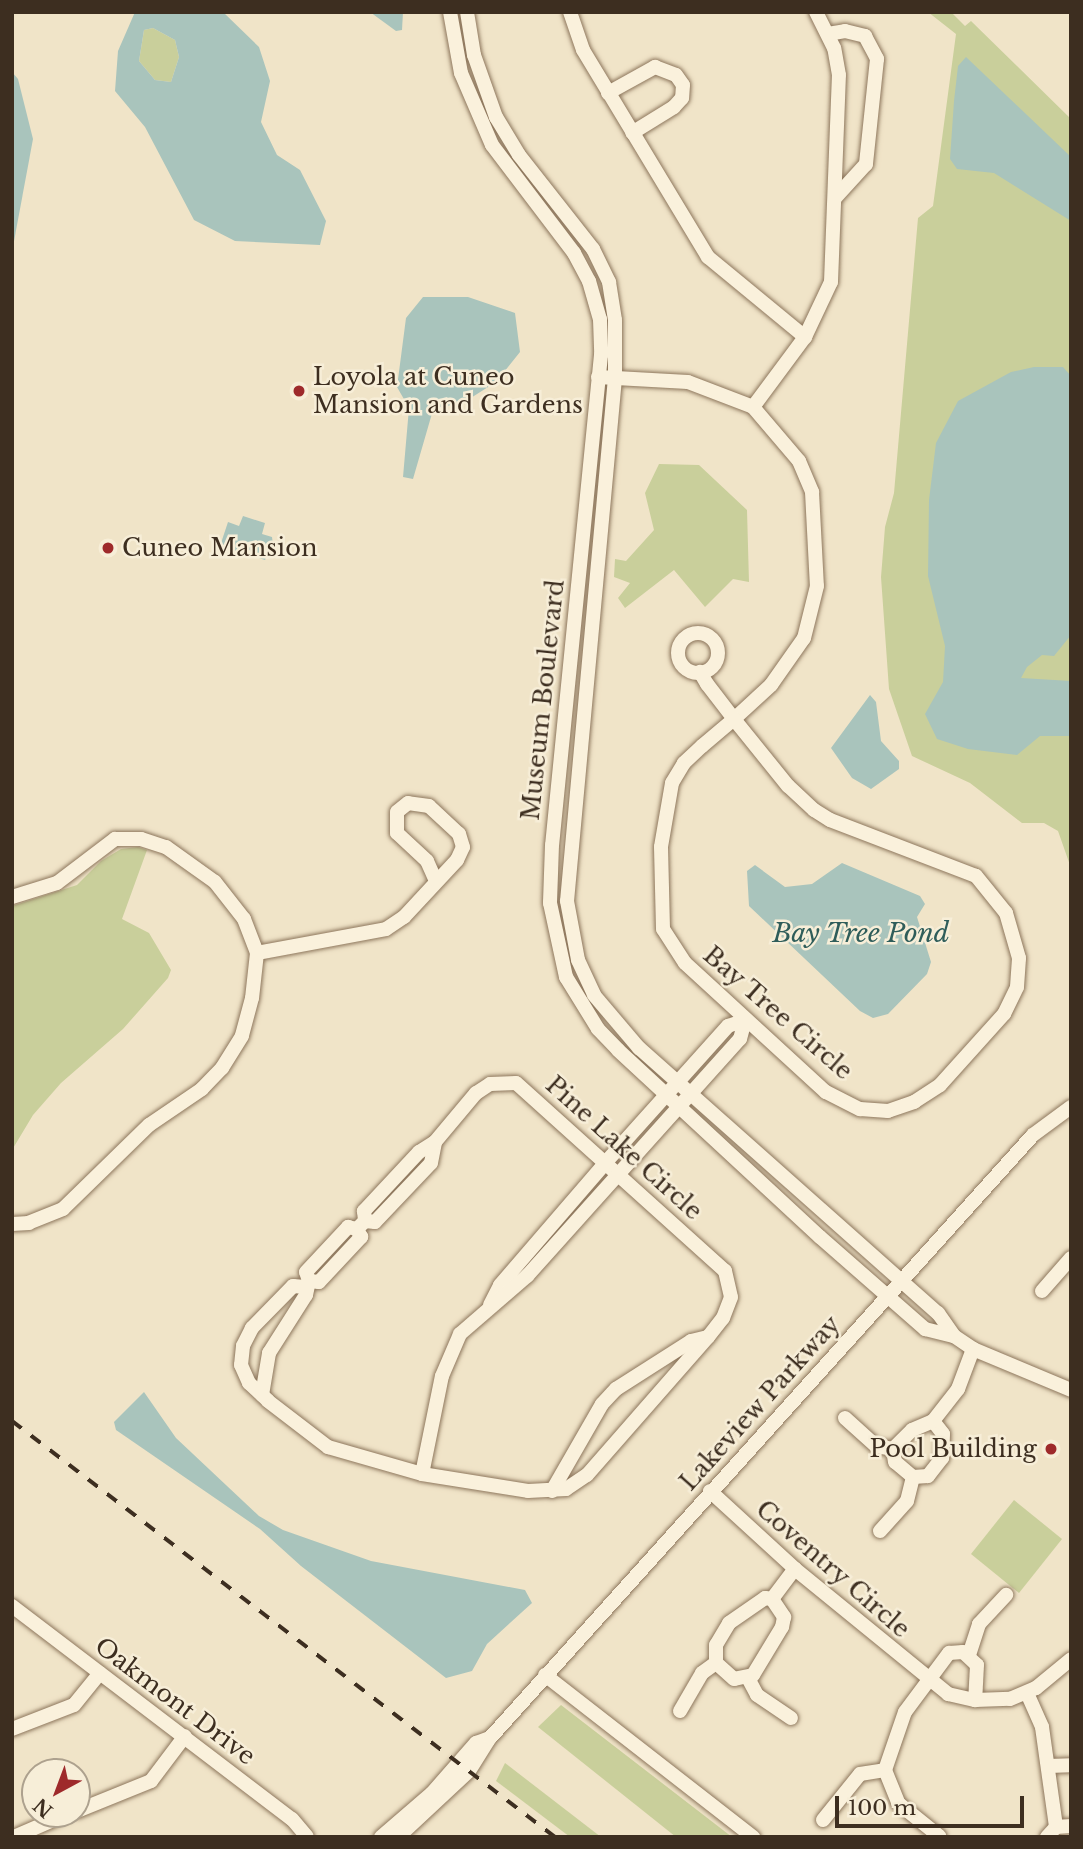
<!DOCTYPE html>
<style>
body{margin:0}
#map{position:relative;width:1083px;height:1849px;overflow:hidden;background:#f0e4c8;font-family:"Libre Baskerville",serif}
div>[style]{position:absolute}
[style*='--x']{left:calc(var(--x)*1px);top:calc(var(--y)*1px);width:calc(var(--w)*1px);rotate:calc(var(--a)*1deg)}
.green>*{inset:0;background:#c9cf9b}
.water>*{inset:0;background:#a9c4bc}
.roads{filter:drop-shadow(0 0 2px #8d765c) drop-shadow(0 0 2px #8d765c)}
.minor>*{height:14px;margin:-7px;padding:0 7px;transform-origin:7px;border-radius:7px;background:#faf1dc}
.minor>.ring{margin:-7px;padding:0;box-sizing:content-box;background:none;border:14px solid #faf1dc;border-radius:50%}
.rail>*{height:3.5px;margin-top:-1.75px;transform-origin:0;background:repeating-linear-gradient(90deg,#3d2e20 0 12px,transparent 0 24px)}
.dots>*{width:19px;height:19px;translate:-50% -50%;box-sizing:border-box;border:4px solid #f7eed8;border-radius:50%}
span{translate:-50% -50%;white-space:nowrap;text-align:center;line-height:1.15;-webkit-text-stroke:5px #f7eed8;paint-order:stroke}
.poi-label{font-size:24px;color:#3d2e20}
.left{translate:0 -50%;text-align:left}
.right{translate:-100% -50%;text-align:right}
.street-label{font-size:24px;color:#3d2e20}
.water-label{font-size:26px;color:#2f5d5a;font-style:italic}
.frame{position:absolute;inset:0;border:14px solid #3d2e20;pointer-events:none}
.north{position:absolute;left:21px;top:1758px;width:70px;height:70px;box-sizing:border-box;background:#f7eed8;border:2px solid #ada18e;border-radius:50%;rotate:221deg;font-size:19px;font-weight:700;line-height:28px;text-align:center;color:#3d2e20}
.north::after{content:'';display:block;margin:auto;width:24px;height:32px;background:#9e2a2b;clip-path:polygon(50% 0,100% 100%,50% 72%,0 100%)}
.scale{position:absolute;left:835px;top:1796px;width:189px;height:32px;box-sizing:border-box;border:4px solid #3d2e20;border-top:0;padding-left:9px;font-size:21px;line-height:24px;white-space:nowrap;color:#3d2e20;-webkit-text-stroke:5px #f7eed8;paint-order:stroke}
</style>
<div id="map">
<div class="green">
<div style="clip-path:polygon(928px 12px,951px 12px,965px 26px,971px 21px,1071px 119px,1071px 868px,1058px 831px,1044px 823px,1022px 823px,970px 783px,912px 756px,889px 689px,881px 577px,885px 527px,894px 493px,918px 218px,933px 206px,956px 34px)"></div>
<div style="clip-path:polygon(153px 28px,175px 40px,179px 57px,171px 82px,155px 80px,139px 61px,144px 30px)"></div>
<div style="clip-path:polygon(659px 464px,699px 465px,747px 510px,749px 582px,733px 579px,705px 607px,674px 570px,625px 608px,618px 598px,630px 583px,614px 577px,615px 559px,626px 561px,654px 530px,645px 493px)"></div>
<div style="clip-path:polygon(138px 847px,147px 850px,122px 919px,149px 933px,171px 970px,168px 978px,123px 1029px,61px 1083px,33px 1115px,12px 1150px,12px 906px,77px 885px,101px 861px,121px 849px)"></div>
<div style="clip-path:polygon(1014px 1500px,1062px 1539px,1019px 1593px,971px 1554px)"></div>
<div style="clip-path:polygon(561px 1705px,732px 1837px,676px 1837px,538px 1727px)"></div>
<div style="clip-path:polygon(505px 1763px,601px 1837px,570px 1837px,496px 1781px)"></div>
</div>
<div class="water">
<div style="clip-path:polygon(evenodd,135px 12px,223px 12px,259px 47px,270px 81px,261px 122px,277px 155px,300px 170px,326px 221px,320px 245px,235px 241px,194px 220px,145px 127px,115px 91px,118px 51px,135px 12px,153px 28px,175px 40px,179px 57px,171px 82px,155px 80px,139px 61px,144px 30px,153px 28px)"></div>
<div style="clip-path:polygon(370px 12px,403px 12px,402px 30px,396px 31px)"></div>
<div style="clip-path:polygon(966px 57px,1071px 157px,1071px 221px,994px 173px,957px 169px,950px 159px,954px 101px,958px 66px)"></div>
<div style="clip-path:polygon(12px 72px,18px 79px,33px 139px,12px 252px)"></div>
<div style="clip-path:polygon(423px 297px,468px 297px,515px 313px,520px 352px,496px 382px,466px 401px,433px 410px,413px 479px,403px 477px,409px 408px,397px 387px,406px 318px)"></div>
<div style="clip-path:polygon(1034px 367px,1063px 367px,1071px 376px,1071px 635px,1054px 656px,1042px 655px,1027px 667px,1021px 678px,1071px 681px,1071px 736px,1040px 736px,1017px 755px,968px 749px,937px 739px,925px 714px,943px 682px,945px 646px,928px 576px,929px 500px,936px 443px,958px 401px,1011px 372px)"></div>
<div style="clip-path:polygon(243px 516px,265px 523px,262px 534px,272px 537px,273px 545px,265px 560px,220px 546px,228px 522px,239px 526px)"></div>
<div style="clip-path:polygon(870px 695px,876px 702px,881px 741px,899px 761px,899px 769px,871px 789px,852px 778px,831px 748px)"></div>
<div style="clip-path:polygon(842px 863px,920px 896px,925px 904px,917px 917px,931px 962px,927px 974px,888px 1014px,873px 1018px,860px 1011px,749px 906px,747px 871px,755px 865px,785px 887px,812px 884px)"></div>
<div style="clip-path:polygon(144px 1392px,176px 1438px,259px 1516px,283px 1530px,371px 1561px,525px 1590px,532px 1603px,487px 1644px,472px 1671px,446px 1678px,301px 1566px,260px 1529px,116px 1430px,114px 1422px)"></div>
</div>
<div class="roads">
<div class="minor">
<div style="--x:450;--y:12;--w:62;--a:79.8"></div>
<div style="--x:461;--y:73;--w:78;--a:66.7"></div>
<div style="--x:492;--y:145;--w:136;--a:52.8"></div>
<div style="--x:574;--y:253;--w:32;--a:62"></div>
<div style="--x:589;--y:281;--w:40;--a:74"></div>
<div style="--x:600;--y:319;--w:36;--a:88"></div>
<div style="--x:601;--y:355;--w:492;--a:95.7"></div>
<div style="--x:552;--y:845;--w:58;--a:92"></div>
<div style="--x:550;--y:903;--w:76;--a:77.8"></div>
<div style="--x:566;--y:977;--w:61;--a:58.4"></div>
<div style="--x:598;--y:1029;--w:29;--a:46"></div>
<div style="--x:618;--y:1050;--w:275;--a:42.8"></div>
<div style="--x:820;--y:1237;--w:140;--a:41.2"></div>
<div style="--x:925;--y:1329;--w:30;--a:14"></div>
<div style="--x:467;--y:12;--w:44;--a:80.8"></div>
<div style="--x:474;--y:55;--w:66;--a:70.5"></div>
<div style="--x:496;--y:117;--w:44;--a:58.8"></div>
<div style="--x:519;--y:155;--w:120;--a:51.8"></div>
<div style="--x:593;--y:249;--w:37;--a:64"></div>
<div style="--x:609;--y:282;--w:38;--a:81"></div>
<div style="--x:615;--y:320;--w:58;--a:90"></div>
<div style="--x:615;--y:378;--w:525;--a:95.24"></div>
<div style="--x:567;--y:901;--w:60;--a:79.4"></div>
<div style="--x:578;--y:960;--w:38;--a:65"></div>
<div style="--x:594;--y:995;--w:70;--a:49.7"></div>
<div style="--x:639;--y:1048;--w:400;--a:41.6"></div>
<div style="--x:938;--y:1313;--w:28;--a:55"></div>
<div style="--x:954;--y:1336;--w:23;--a:34"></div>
<div style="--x:973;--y:1349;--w:106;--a:22.7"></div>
<div style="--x:570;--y:12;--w:40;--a:71.1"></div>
<div style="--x:583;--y:50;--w:242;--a:58.9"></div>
<div style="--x:708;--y:257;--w:126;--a:39.5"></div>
<div style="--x:828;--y:34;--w:17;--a:-10"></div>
<div style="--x:845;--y:31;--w:21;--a:14"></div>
<div style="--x:865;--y:36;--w:26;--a:62"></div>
<div style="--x:877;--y:59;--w:106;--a:96"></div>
<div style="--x:866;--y:164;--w:45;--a:132.3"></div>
<div style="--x:608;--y:93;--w:54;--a:-29"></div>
<div style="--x:655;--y:67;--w:22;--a:21"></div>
<div style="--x:676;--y:75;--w:12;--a:55"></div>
<div style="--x:683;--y:85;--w:13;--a:94"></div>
<div style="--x:682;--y:98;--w:12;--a:132"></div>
<div style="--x:674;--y:107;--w:49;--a:148.2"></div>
<div style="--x:598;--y:377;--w:90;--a:3.2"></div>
<div style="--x:688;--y:382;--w:70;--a:21"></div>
<div style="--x:753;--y:407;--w:71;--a:49.6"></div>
<div style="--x:799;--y:461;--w:34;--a:67"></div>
<div style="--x:812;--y:492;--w:94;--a:87"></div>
<div style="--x:817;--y:586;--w:54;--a:104"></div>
<div style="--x:804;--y:638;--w:57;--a:125.1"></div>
<div style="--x:771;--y:685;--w:50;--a:137.4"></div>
<div style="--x:734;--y:719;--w:42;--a:139.8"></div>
<div style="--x:702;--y:746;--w:25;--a:137"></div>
<div style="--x:684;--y:763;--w:23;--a:121"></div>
<div style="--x:672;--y:783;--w:65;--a:99.8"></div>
<div style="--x:661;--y:847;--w:82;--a:88.6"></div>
<div style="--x:663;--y:929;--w:40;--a:57.1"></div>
<div style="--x:685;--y:963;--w:191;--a:42.5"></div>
<div style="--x:826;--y:1092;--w:38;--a:27"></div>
<div style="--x:860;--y:1109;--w:28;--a:4"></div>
<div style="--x:888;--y:1111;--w:28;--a:-19"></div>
<div style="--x:914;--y:1102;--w:31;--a:-33"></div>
<div style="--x:940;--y:1085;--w:96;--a:-48"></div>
<div style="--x:1004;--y:1014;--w:30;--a:-64"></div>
<div style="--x:1017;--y:987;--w:29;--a:-86"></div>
<div style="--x:1019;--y:958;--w:47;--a:-106.1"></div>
<div style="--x:1006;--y:913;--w:48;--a:-129"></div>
<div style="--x:976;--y:876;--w:156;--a:-159"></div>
<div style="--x:830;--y:820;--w:19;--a:-148"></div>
<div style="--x:814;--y:810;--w:35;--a:-137"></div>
<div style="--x:788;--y:786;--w:86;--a:-128.9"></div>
<div style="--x:734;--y:719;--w:44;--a:-127.6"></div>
<div style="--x:707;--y:684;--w:14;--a:-120"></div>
<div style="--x:753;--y:407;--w:87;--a:-53.4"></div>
<div style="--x:805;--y:337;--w:61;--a:-64.7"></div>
<div style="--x:831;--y:282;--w:207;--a:-87.8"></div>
<div style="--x:839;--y:75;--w:27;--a:-100"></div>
<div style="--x:834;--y:48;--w:40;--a:-116.6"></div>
<div class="ring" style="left:678px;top:633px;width:26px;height:26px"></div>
<div style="--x:12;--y:897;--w:47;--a:-17.3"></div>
<div style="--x:57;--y:883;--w:73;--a:-37.2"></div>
<div style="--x:115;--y:839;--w:26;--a:0"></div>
<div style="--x:141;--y:839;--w:26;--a:18"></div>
<div style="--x:166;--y:847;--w:60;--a:35.5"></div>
<div style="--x:215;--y:882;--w:47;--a:51.9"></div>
<div style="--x:244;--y:919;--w:36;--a:69"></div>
<div style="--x:257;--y:953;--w:45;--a:96.3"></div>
<div style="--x:252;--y:998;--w:39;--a:105"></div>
<div style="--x:242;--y:1036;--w:38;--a:122"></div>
<div style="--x:222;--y:1068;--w:29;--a:134"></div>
<div style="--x:202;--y:1089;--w:64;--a:145.8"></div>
<div style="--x:149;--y:1125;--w:120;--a:135.7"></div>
<div style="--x:63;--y:1209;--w:37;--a:158"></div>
<div style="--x:29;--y:1223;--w:17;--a:177"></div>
<div style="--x:257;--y:953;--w:131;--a:-10.5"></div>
<div style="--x:386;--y:929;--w:22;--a:-34"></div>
<div style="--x:404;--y:917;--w:78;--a:-47.1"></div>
<div style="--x:457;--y:860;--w:14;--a:-65"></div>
<div style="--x:463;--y:847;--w:14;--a:-107"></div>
<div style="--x:459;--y:834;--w:41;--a:-137"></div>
<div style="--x:429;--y:806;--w:21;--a:-172"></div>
<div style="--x:408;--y:803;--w:14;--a:141"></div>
<div style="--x:397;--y:812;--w:21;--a:90"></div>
<div style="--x:397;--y:833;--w:41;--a:43"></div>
<div style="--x:427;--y:861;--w:20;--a:66"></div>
<div style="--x:365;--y:1221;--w:10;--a:6"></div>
<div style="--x:375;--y:1222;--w:81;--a:-46.5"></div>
<div style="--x:431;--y:1163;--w:21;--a:-79"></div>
<div style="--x:309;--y:1281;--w:9;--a:-108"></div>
<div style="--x:306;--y:1272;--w:62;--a:-47"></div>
<div style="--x:348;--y:1227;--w:9;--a:13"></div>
<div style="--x:309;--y:1281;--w:10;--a:6"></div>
<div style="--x:319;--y:1282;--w:62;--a:-47"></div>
<div style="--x:361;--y:1237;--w:9;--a:-117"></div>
<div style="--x:305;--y:1287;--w:12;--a:-175"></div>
<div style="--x:293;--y:1286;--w:59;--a:134.3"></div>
<div style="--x:252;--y:1328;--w:20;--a:117"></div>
<div style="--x:243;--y:1346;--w:19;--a:96"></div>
<div style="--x:241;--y:1365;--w:20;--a:66"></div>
<div style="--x:249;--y:1383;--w:26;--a:43"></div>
<div style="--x:268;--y:1401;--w:76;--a:37.5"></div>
<div style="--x:328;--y:1447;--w:98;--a:16"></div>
<div style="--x:422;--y:1474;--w:107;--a:9.1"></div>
<div style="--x:528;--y:1491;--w:38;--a:-3"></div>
<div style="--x:566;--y:1489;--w:25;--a:-34"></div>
<div style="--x:587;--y:1475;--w:184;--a:-48.8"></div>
<div style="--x:708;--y:1337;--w:24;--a:-52"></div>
<div style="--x:723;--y:1318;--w:22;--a:-69"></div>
<div style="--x:731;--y:1297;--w:27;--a:-103"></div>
<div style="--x:725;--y:1271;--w:281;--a:-138"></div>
<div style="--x:516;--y:1083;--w:26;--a:178"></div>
<div style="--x:490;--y:1084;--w:17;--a:147"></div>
<div style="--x:476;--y:1093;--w:64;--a:129.9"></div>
<div style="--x:435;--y:1142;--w:19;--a:148"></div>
<div style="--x:419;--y:1152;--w:81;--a:133"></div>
<div style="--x:364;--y:1211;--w:10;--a:84"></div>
<div style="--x:365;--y:1221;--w:11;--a:135"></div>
<div style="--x:1042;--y:1291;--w:44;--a:-48.7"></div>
<div style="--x:490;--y:1305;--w:22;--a:-63"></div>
<div style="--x:500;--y:1285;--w:162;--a:-49.2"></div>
<div style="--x:606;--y:1162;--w:183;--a:-48.1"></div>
<div style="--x:728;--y:1026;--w:18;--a:-19"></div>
<div style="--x:262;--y:1395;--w:43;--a:-80.5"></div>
<div style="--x:269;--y:1353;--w:69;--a:-57.5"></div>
<div style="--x:306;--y:1295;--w:14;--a:-78"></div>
<div style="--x:845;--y:1418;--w:42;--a:42.1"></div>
<div style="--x:876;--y:1446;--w:17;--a:10"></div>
<div style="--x:933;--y:1421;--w:16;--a:52"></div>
<div style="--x:943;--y:1434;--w:24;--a:92"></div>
<div style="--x:942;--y:1458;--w:23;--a:128"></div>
<div style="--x:928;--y:1476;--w:15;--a:176"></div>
<div style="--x:913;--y:1477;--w:23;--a:-140"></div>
<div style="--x:895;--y:1462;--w:13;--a:-99"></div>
<div style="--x:893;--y:1449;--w:27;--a:-45"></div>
<div style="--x:912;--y:1430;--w:23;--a:-23"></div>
<div style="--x:933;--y:1421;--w:41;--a:-52"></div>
<div style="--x:958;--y:1389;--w:43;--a:-69.4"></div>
<div style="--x:422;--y:1474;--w:100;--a:-78.5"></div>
<div style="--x:442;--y:1376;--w:46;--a:-66.8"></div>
<div style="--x:460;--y:1334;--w:89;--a:-40.9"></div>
<div style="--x:527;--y:1276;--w:319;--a:-48.1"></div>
<div style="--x:740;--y:1039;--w:20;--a:-75"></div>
<div style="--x:552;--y:1491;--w:100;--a:-60.1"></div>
<div style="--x:602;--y:1404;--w:21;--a:-47"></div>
<div style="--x:616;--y:1389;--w:89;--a:-32.6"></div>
<div style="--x:691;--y:1341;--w:17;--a:-13"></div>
<div style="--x:710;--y:1491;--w:115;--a:42.5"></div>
<div style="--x:795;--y:1569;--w:198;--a:39.2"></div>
<div style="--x:948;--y:1694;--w:28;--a:13"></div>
<div style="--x:975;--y:1700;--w:35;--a:-2"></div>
<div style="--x:1010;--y:1699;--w:28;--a:-23"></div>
<div style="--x:1036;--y:1688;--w:45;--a:-39.6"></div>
<div style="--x:880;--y:1531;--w:40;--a:-48"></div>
<div style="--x:907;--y:1501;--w:25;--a:-76"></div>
<div style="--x:772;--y:1599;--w:22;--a:56"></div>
<div style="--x:784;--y:1617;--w:10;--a:101"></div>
<div style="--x:782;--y:1627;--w:56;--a:121.1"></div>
<div style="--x:753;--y:1675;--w:19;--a:168"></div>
<div style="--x:734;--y:1679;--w:24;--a:-138"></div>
<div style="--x:716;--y:1663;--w:18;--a:-90"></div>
<div style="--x:716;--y:1645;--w:26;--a:-59"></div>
<div style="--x:729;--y:1623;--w:44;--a:-34.8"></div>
<div style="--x:765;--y:1598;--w:7;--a:8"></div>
<div style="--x:772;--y:1599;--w:38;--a:-53"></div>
<div style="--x:12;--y:1606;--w:352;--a:37.3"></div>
<div style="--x:292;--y:1819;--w:23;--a:50"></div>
<div style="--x:969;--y:1655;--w:33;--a:-72"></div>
<div style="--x:979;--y:1624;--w:40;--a:-47"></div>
<div style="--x:545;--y:1675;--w:264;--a:37.9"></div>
<div style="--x:748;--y:1678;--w:19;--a:62"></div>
<div style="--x:757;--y:1695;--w:41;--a:34.1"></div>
<div style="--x:1027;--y:1693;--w:37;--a:66"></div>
<div style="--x:1042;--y:1727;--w:101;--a:82"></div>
<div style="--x:680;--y:1711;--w:44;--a:-59.9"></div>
<div style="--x:702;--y:1673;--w:17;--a:-36"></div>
<div style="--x:12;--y:1729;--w:66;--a:-21.2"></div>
<div style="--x:74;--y:1705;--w:41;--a:-50.9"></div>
<div style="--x:1048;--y:1766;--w:23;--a:-2"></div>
<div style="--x:885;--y:1770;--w:61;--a:-71"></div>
<div style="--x:905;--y:1712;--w:74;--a:-53.3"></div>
<div style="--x:949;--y:1653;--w:14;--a:-4"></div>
<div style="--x:963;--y:1652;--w:19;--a:43"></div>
<div style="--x:977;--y:1665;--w:35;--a:93"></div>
<div style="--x:77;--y:1811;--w:80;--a:-22.1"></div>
<div style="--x:151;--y:1781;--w:56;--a:-52.9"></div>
<div style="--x:823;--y:1820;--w:59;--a:-51.2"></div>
<div style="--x:860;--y:1774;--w:25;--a:-9"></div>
<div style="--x:885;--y:1770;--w:35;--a:68"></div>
<div style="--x:898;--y:1803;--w:53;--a:38.8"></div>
<div style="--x:14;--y:1837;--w:58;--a:-23.5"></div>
<div style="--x:381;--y:1837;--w:67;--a:-40.8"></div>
<div style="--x:432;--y:1793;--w:67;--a:-48.7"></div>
<div style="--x:476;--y:1743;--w:15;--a:-20"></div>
<div style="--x:398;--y:1837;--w:97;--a:-42.9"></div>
<div style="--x:469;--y:1771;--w:39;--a:-58"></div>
<div style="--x:490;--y:1738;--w:811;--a:-48"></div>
<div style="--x:1033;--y:1135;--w:47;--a:-36.4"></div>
<div style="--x:1047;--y:1837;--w:13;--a:-48"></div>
<div style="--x:1056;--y:1827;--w:15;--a:-4"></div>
</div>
</div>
<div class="rail">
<div style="--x:12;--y:1421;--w:684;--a:37.46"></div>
</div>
<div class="dots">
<div style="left:299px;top:391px;background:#9e2a2b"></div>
<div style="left:108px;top:548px;background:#9e2a2b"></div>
<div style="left:1051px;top:1449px;background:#9e2a2b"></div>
</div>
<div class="poi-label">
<span class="left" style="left:313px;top:391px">Loyola at Cuneo<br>Mansion and Gardens</span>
<span class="left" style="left:122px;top:548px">Cuneo Mansion</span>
<span class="right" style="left:1037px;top:1449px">Pool Building</span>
</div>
<div class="street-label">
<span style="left:543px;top:700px;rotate:-84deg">Museum Boulevard</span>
<span style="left:778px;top:1013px;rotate:41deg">Bay Tree Circle</span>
<span style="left:624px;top:1148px;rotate:42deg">Pine Lake Circle</span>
<span style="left:760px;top:1403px;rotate:-48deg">Lakeview Parkway</span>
<span style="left:833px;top:1569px;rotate:41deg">Coventry Circle</span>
<span style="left:175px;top:1701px;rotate:37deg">Oakmont Drive</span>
</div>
<div class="water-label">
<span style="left:861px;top:934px">Bay Tree Pond</span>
</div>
<div class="frame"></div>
<div class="north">N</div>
<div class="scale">100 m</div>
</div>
